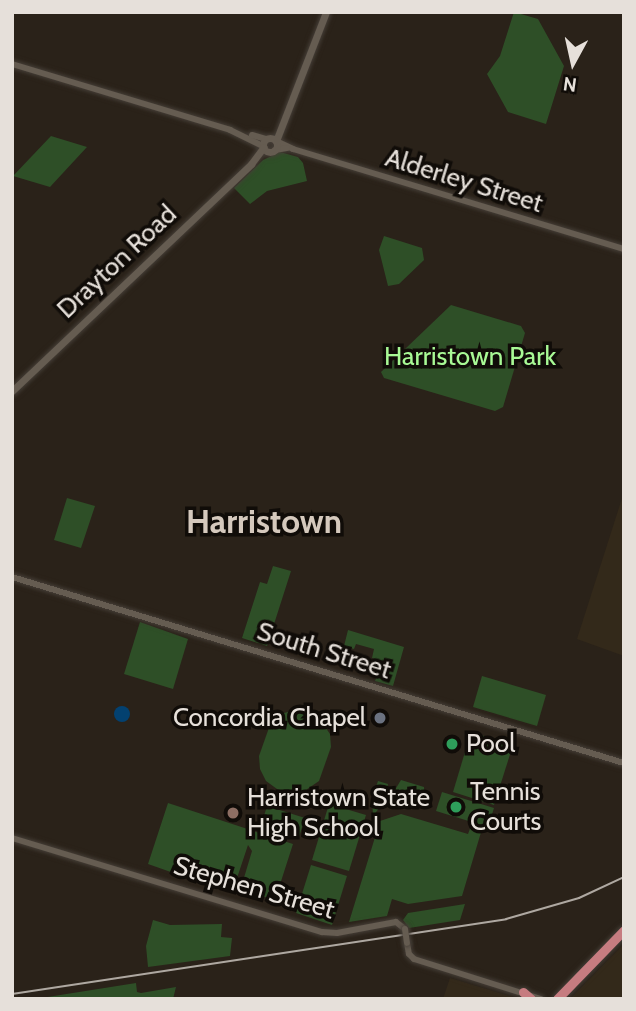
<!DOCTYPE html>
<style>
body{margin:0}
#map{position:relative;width:636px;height:1011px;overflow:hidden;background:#2a2219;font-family:Cabin,sans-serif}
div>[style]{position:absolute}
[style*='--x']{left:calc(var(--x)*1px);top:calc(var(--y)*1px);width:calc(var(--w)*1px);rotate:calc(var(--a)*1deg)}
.industrial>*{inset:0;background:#33291a}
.green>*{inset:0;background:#2e4f27}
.water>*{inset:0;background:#034170}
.round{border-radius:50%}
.roads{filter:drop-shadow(0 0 2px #453e37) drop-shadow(0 0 2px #453e37)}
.tertiary>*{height:6px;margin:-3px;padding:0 3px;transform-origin:3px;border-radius:3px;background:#655c51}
.secondary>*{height:7px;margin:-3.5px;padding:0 3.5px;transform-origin:3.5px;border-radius:3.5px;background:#655c51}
.secondary>.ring{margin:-3.5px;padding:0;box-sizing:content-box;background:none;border:7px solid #655c51;border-radius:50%}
.trunk>*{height:9px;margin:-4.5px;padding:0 4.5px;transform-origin:4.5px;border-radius:4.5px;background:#c67c80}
.rail>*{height:2px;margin:-1px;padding:0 1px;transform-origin:1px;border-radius:1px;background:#aea8a1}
.bridges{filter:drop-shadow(0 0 2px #453e37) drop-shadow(0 0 2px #453e37)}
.tertiary-bridge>*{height:6px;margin:-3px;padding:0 3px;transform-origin:3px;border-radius:3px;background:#655c51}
.dots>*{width:19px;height:19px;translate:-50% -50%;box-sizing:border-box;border:4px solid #100c08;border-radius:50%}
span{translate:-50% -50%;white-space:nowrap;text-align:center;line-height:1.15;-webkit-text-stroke:7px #100c08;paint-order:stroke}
.street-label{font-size:26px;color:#e6e0da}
.park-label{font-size:26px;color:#a8f995}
.poi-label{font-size:26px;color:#e6e0da}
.right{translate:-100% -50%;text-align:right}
.left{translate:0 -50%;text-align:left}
.district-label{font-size:33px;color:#d5c9bd;font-weight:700}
.frame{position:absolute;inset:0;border:14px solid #e6e0da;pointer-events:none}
.north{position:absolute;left:538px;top:28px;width:70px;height:70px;-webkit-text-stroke:5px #100c08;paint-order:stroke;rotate:188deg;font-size:19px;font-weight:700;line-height:28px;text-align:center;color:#e6e0da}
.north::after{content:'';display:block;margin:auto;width:24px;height:32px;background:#e6e0da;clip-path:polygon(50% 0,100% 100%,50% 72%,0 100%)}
</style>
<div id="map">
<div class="industrial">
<div style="clip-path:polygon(624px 492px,624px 656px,577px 639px)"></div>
<div style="clip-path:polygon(624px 944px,624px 999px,570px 999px)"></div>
<div style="clip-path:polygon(450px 978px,519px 999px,443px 999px)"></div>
</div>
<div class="green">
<div style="clip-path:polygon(514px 12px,538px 19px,564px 66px,546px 124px,508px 112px,487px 74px,500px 56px)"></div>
<div style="clip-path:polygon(51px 136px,87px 147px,50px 187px,13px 176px)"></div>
<div style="clip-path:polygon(280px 152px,298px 157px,303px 163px,307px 181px,267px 191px,250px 204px,234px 188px,263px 160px)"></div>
<div style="clip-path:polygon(384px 236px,422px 248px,424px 260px,399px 284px,388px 286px,379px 250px)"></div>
<div style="clip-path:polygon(451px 305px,521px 326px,525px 333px,503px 407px,495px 411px,384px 378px,381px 372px)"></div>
<div style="clip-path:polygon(67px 498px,95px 506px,81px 548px,54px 540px)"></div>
<div style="clip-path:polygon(273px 566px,291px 571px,267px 646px,242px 638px,260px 582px,267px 584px)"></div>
<div style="clip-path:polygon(140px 622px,188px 639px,173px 689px,124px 674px)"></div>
<div style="clip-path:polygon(348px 630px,404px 647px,393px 686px,375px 681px,382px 661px,372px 658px,374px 649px,356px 644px,354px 649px,344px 646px)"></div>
<div style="clip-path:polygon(482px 676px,546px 695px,537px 726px,473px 707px)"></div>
<div style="clip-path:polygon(294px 710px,307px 712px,319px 718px,330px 734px,331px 747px,319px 781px,303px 792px,290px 793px,277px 789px,266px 781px,260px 769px,259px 756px,271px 722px,281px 714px)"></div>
<div style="clip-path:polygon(471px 732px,513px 745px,494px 805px,453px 792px)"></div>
<div style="clip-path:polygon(401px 780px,424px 787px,425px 802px,393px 793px)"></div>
<div style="clip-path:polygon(378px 781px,388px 784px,384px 802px,373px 816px,372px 798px)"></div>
<div style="clip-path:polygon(442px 792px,494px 808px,488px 827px,436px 811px)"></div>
<div style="clip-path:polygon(evenodd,168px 803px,293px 844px,275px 900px,241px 890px,222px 890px,148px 864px,168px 803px,248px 845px,252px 851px,243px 881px,235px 884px,248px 845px)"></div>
<div style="clip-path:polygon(329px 804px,366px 815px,349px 871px,312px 860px)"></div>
<div style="clip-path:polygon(267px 806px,305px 818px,299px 837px,261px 826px)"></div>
<div style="clip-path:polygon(401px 814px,468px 834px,471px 826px,482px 829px,462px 896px,408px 904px,392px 899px,387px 916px,349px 922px,380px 821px)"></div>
<div style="clip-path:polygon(311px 865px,347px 876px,332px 925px,296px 913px)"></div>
<div style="clip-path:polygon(465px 904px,460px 920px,409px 928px,403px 920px,408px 913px)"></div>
<div style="clip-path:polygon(153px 920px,170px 925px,222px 924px,221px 937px,232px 938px,230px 956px,148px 967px,146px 946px)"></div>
<div style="clip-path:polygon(136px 983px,137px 992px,141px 993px,176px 987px,173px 999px,35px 999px)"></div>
</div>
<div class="water">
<div class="round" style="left:114px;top:706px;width:16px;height:16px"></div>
</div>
<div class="roads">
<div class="tertiary">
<div style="--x:12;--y:64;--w:228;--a:16.8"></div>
<div style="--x:230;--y:130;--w:37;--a:26"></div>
<div style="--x:252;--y:135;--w:15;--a:16"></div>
<div style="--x:276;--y:141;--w:19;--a:25"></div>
<div style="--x:293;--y:149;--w:346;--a:16.8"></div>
<div style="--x:275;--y:150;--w:12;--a:-9"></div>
<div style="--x:12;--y:577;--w:640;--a:16.91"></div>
<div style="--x:12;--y:838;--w:324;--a:16.9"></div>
<div style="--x:322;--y:932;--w:15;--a:4"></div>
<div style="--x:337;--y:933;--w:60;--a:-10.6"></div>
<div style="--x:396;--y:922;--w:11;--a:38"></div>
<div style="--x:407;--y:943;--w:11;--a:80"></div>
<div style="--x:409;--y:954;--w:7;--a:45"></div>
<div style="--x:414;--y:959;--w:133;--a:17.5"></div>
</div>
<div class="secondary">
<div class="ring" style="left:263px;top:138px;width:7px;height:7px"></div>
<div style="--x:276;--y:141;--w:138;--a:-68.8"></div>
<div style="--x:12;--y:391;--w:330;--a:-43.5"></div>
<div style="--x:251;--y:164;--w:21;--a:-53"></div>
</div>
<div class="trunk">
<div style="--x:523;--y:992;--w:11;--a:41"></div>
<div style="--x:557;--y:999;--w:96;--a:-45.8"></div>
</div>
</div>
<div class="rail">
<div style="--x:12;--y:994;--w:500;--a:-8.6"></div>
<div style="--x:506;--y:919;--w:76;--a:-16"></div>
<div style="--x:579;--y:898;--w:50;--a:-25"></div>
</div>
<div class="bridges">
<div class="tertiary-bridge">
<div style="--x:405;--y:929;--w:14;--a:82"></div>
</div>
</div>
<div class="dots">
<div style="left:380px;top:718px;background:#6b7280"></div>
<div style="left:452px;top:744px;background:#2e9e5b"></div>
<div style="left:456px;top:807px;background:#2e9e5b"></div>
<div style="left:233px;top:813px;background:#8d6e63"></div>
</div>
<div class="street-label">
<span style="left:464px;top:181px;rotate:17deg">Alderley Street</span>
<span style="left:117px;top:262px;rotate:-43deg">Drayton Road</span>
<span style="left:324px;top:651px;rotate:17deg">South Street</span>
<span style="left:254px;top:888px;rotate:16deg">Stephen Street</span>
</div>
<div class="park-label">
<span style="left:470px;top:357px">Harristown Park</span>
</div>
<div class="poi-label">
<span class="right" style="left:366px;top:718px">Concordia Chapel</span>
<span class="left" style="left:466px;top:744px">Pool</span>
<span class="left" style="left:470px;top:807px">Tennis<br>Courts</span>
<span class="left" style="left:247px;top:813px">Harristown State<br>High School</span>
</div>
<div class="district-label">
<span style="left:264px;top:522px">Harristown</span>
</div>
<div class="frame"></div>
<div class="north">N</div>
</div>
